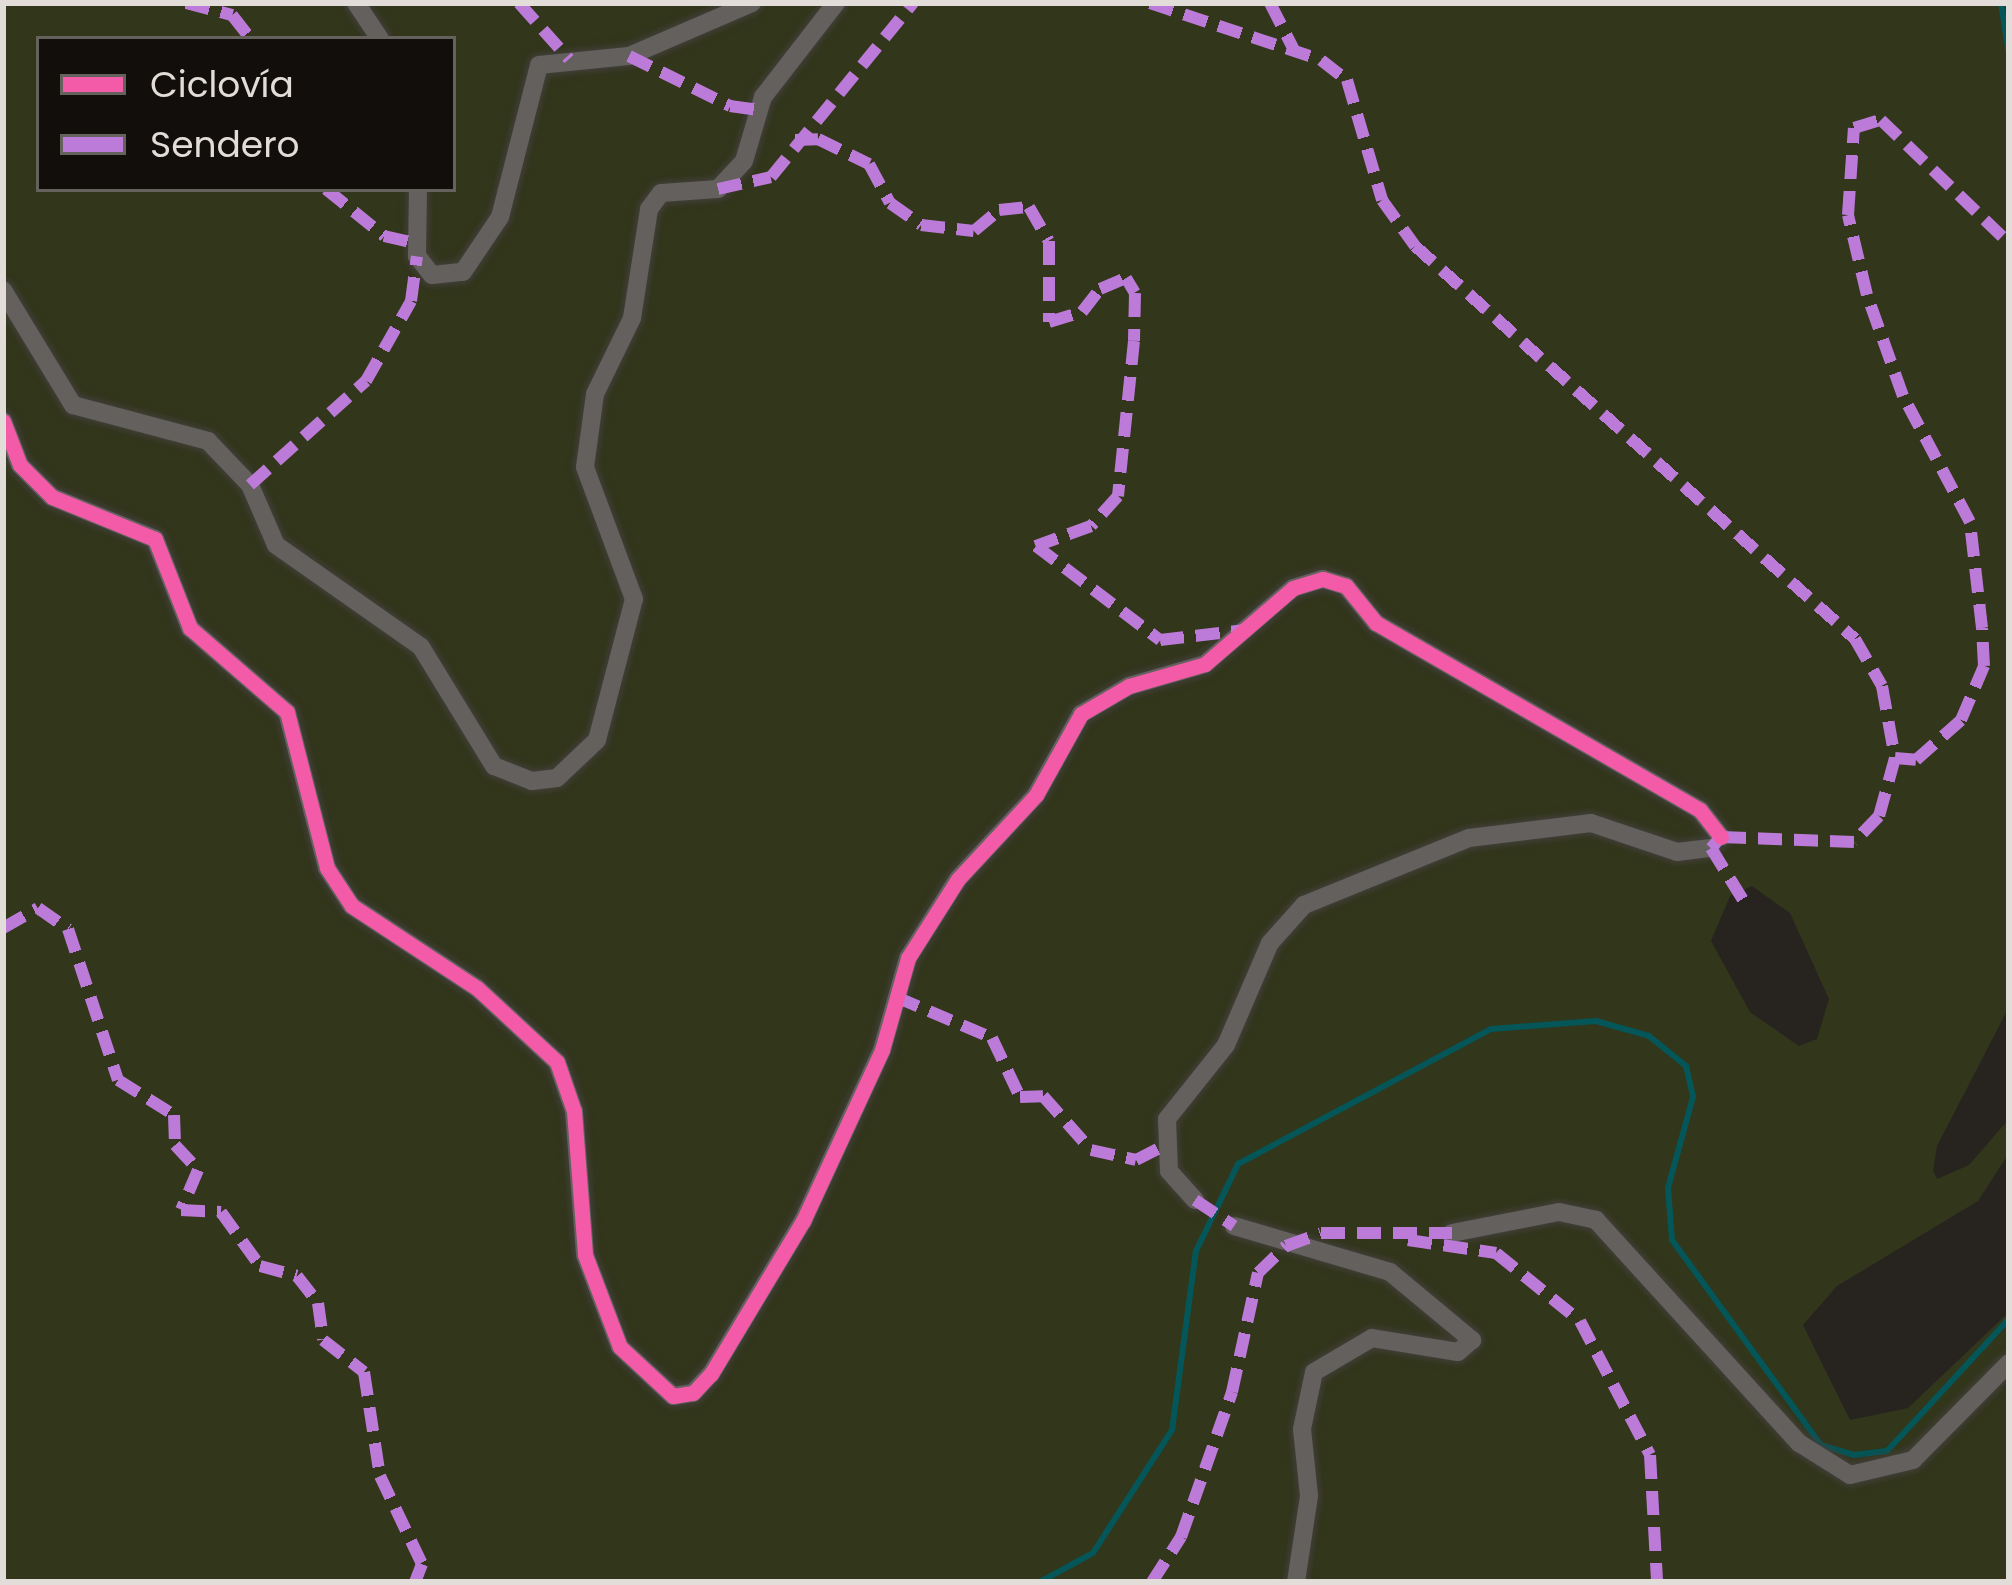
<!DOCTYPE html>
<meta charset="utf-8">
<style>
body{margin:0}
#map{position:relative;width:2012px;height:1585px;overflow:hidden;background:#272420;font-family:Poppins,sans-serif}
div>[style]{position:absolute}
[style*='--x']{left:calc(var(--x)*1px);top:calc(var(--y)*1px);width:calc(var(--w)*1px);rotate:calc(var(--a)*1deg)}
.green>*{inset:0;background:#32361b}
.stream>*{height:6px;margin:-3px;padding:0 3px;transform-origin:3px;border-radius:3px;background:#045658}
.roads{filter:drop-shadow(0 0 3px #423f3b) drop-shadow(0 0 3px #423f3b)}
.minor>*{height:18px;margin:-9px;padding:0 9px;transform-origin:9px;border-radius:9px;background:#63605d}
.quiet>*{height:12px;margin-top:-6px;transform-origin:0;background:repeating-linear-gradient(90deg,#bd7bd9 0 24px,transparent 0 36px)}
.cycleway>*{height:15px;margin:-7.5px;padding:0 7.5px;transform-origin:7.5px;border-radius:7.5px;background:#f35aa7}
span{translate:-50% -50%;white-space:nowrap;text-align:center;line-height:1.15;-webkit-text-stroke:12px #110e0b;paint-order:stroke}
.frame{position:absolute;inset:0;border:6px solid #e2ddd9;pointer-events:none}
.legend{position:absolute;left:36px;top:36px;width:420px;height:156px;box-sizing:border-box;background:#110e0b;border:3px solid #65615d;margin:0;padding:15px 21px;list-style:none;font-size:36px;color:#e2ddd9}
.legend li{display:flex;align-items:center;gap:24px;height:60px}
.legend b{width:60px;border:3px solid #65615d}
</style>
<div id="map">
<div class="green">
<div style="clip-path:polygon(evenodd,3px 3px,2009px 3px,2009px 1007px,1937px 1146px,1933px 1171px,1937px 1179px,1969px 1165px,2009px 1119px,2009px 1153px,1978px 1201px,1837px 1286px,1803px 1325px,1850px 1420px,1908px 1408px,2009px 1312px,2009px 1582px,3px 1582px,3px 3px,39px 39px,453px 39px,453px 189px,39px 189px,39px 39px,3px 3px,1752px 886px,1790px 913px,1829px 999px,1817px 1039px,1799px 1046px,1750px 1012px,1711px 941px,1730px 896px,1752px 886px)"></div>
</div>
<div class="stream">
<div style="--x:2001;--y:3;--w:52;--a:81.1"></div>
<div style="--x:1040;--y:1582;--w:60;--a:-28.7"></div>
<div style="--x:1093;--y:1553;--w:146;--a:-57.3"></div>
<div style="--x:1172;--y:1430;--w:181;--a:-82.4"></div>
<div style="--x:1196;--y:1251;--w:97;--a:-64.2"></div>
<div style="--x:1238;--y:1164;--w:287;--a:-28.1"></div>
<div style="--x:1491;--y:1029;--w:105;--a:-4.4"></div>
<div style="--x:1596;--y:1021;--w:55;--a:15.8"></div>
<div style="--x:1649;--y:1036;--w:48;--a:39"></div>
<div style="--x:1686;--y:1066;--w:32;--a:77"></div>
<div style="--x:1693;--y:1097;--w:94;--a:105.4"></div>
<div style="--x:1668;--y:1188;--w:52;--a:85.6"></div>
<div style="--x:1672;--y:1240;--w:253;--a:54"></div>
<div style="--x:1821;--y:1445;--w:34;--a:17"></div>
<div style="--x:1854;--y:1455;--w:33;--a:-7"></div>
<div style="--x:1887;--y:1451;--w:180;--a:-47.3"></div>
</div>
<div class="roads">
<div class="minor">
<div style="--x:356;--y:3;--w:43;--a:56.3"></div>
<div style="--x:418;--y:189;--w:67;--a:90.9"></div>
<div style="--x:417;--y:256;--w:24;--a:52"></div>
<div style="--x:432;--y:275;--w:31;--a:-6"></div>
<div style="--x:463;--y:272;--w:66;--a:-56.1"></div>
<div style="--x:500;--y:217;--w:157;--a:-75.6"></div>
<div style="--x:539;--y:65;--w:90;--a:-5.7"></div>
<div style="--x:629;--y:56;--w:134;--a:-23.3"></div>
<div style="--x:3;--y:290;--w:135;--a:58.7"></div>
<div style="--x:73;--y:405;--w:140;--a:14.9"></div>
<div style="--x:208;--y:441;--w:61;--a:46.3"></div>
<div style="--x:250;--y:485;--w:65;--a:66.6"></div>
<div style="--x:276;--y:545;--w:177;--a:35.1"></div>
<div style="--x:421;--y:647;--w:140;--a:58.5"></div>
<div style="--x:494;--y:766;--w:41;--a:21.5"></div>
<div style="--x:532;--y:781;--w:25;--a:-7"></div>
<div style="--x:557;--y:778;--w:55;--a:-43.5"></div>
<div style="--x:597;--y:740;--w:146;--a:-75.3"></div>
<div style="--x:634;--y:599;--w:141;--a:-110.4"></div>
<div style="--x:585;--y:467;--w:74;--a:-82.2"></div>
<div style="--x:595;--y:394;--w:85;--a:-64"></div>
<div style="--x:632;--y:318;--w:110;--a:-81.1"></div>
<div style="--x:649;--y:209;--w:20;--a:-53"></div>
<div style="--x:661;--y:193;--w:57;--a:-4"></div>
<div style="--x:718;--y:189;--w:38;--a:-47"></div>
<div style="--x:744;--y:161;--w:67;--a:-73.5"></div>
<div style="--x:763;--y:97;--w:119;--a:-52.2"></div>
<div style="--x:3;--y:421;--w:47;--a:68.9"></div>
<div style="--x:20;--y:465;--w:45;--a:45"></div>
<div style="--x:52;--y:497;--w:111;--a:22.2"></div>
<div style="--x:155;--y:539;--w:96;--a:68.5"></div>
<div style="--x:190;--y:628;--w:128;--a:40.9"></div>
<div style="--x:287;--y:712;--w:161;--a:75.6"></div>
<div style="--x:327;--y:868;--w:45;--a:56.7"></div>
<div style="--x:352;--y:906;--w:149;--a:33.3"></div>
<div style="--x:477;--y:988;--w:109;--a:42.8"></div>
<div style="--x:557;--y:1062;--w:52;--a:70.9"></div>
<div style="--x:574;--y:1111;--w:144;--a:85.6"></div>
<div style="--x:585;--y:1255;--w:98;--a:69.2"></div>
<div style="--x:620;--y:1347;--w:72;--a:42.8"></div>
<div style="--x:673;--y:1396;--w:20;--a:-9"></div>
<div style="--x:693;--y:1393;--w:26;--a:-47"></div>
<div style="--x:711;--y:1374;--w:179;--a:-59"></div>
<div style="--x:803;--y:1221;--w:188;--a:-65.2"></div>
<div style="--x:882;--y:1050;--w:96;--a:-74.2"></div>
<div style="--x:908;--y:958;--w:93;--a:-57.7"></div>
<div style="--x:958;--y:879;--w:115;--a:-47.1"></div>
<div style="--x:1036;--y:795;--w:93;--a:-60.9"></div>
<div style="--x:1081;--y:714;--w:56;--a:-30.3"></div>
<div style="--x:1129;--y:686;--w:79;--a:-16.1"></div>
<div style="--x:1205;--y:664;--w:116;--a:-40.8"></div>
<div style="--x:1293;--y:588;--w:31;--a:-17"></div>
<div style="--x:1323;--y:579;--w:24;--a:17"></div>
<div style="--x:1346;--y:586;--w:48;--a:51"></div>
<div style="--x:1376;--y:623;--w:374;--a:30"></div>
<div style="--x:1700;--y:810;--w:34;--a:52"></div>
<div style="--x:1195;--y:1200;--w:39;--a:-132"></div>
<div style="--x:1169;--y:1171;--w:52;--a:-92.2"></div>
<div style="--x:1167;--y:1119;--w:95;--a:-51.4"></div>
<div style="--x:1226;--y:1045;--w:111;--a:-66.7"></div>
<div style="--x:1270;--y:943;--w:51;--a:-48.2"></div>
<div style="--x:1304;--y:905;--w:178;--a:-22.1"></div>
<div style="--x:1469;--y:838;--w:123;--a:-7"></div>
<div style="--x:1591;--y:823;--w:91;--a:18.6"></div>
<div style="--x:1677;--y:852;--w:34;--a:-7"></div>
<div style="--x:1234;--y:1226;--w:163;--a:16.4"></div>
<div style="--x:1390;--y:1272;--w:107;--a:39.7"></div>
<div style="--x:1472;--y:1340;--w:18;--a:139"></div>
<div style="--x:1458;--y:1352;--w:87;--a:-170.8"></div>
<div style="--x:1372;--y:1338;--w:67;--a:149.6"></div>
<div style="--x:1314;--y:1372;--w:58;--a:101.9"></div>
<div style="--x:1302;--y:1429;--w:67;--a:84"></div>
<div style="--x:1309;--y:1496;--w:87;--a:98.6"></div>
<div style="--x:1452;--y:1233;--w:109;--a:-11.1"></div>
<div style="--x:1559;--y:1212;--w:38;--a:12"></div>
<div style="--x:1596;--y:1220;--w:302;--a:47.7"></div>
<div style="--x:1799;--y:1443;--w:60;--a:32.1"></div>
<div style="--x:1850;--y:1475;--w:65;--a:-13.4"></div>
<div style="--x:1913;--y:1460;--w:136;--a:-45.3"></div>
</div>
</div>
<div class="quiet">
<div style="--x:186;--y:3;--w:48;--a:14.6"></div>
<div style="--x:232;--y:15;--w:31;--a:52"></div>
<div style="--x:519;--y:3;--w:75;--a:48.2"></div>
<div style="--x:1150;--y:3;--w:180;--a:18.4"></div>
<div style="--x:1321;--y:60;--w:33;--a:38"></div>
<div style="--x:1347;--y:80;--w:125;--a:73.7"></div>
<div style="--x:1382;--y:200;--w:57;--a:54.3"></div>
<div style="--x:1415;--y:246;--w:590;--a:41.77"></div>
<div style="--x:1855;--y:639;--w:54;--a:60.1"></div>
<div style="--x:1882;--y:686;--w:73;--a:79.8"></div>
<div style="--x:1895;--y:758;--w:60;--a:105.4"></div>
<div style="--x:1879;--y:816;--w:36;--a:134"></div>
<div style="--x:1854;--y:842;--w:133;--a:-177.8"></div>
<div style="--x:1721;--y:837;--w:15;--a:132"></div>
<div style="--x:1711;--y:848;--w:65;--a:58.3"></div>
<div style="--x:1270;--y:3;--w:53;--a:62.9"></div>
<div style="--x:629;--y:56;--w:113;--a:26.3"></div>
<div style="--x:730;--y:106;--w:29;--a:8"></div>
<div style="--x:795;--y:140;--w:23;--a:-2"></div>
<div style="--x:818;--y:139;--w:57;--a:26.1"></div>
<div style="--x:869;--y:164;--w:44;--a:61.7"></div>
<div style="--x:890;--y:203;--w:38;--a:35"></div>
<div style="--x:921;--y:225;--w:53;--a:6.5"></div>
<div style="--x:974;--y:231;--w:33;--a:-40"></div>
<div style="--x:999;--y:210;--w:30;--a:-6"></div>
<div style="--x:1029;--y:207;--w:39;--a:60"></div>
<div style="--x:1049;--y:241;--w:81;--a:90"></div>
<div style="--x:1049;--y:322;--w:34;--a:-17"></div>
<div style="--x:1082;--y:312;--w:29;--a:-52"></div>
<div style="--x:1100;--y:289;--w:28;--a:-23"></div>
<div style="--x:1126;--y:278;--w:17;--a:59"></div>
<div style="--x:1135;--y:293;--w:48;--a:91.2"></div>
<div style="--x:1134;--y:341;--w:156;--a:95.9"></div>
<div style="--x:1118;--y:496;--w:40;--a:132"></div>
<div style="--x:1091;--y:526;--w:59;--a:160"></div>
<div style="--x:1036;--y:546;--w:156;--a:37.2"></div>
<div style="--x:1160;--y:640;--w:86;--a:-6.7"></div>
<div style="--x:326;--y:189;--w:75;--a:39"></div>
<div style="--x:384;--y:236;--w:32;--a:13"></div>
<div style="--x:718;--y:189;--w:54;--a:-12.8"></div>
<div style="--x:771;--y:177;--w:225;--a:-50.8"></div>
<div style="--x:250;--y:485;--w:156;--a:-41.9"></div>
<div style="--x:366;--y:381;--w:92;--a:-60.6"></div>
<div style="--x:411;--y:301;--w:45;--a:-82.4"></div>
<div style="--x:1895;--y:758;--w:21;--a:5"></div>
<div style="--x:1916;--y:760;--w:60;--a:-41.6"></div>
<div style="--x:1961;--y:720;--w:59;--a:-66.9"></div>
<div style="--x:1984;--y:666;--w:38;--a:-93"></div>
<div style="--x:1982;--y:628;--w:107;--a:-96.5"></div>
<div style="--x:1970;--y:522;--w:143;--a:-118"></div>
<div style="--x:1903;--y:396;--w:107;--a:-109.6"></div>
<div style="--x:1867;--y:295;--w:82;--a:-103.4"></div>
<div style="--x:1848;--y:215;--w:87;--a:-86.1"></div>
<div style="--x:1854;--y:128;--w:28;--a:-17"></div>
<div style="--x:1881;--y:120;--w:178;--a:43.9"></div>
<div style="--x:3;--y:928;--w:40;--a:-29.7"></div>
<div style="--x:38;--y:908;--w:37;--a:35"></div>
<div style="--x:68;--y:929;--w:159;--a:71.7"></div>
<div style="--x:118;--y:1080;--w:66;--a:32"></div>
<div style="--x:174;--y:1115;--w:30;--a:88"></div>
<div style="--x:175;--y:1145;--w:34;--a:47"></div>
<div style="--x:198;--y:1170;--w:43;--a:113"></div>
<div style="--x:181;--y:1210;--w:40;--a:2.9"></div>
<div style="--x:221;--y:1212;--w:67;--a:54.2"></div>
<div style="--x:260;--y:1266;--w:38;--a:15"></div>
<div style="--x:297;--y:1276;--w:34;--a:52"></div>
<div style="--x:318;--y:1303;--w:37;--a:82"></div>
<div style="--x:323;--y:1340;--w:52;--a:38"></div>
<div style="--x:364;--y:1372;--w:105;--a:81.3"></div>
<div style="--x:380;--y:1476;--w:98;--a:64.5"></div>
<div style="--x:422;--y:1564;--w:19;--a:111"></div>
<div style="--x:896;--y:997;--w:104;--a:23.1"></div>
<div style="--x:992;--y:1038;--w:65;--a:64.6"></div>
<div style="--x:1020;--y:1097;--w:23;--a:-2"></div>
<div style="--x:1043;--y:1096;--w:72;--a:48.4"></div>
<div style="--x:1091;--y:1150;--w:46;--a:12.5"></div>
<div style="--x:1136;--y:1160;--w:31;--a:-27"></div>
<div style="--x:1195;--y:1200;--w:47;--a:33.7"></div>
<div style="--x:1408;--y:1240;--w:89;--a:8.4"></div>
<div style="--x:1496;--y:1253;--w:108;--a:39"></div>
<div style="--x:1580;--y:1321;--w:151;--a:62.4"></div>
<div style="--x:1650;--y:1455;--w:127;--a:86.8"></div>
<div style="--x:1152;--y:1582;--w:54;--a:-57.2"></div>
<div style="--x:1181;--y:1537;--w:154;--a:-70.6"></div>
<div style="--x:1232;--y:1392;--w:122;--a:-77.7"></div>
<div style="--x:1258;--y:1273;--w:39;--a:-44"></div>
<div style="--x:1286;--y:1246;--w:37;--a:-20"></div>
<div style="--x:1321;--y:1233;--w:131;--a:0"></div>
</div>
<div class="cycleway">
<div style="--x:3;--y:421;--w:47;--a:68.9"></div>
<div style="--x:20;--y:465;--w:45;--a:45"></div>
<div style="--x:52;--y:497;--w:111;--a:22.2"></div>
<div style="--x:155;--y:539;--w:96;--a:68.5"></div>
<div style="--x:190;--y:628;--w:128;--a:40.9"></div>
<div style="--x:287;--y:712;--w:161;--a:75.6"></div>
<div style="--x:327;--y:868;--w:45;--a:56.7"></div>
<div style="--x:352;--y:906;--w:149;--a:33.3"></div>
<div style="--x:477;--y:988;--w:109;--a:42.8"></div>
<div style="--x:557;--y:1062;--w:52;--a:70.9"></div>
<div style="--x:574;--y:1111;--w:144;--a:85.6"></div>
<div style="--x:585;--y:1255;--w:98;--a:69.2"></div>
<div style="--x:620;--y:1347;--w:72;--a:42.8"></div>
<div style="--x:673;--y:1396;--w:20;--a:-9"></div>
<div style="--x:693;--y:1393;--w:26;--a:-47"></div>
<div style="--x:711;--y:1374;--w:179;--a:-59"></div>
<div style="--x:803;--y:1221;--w:188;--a:-65.2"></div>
<div style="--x:882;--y:1050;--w:96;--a:-74.2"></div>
<div style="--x:908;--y:958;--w:93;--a:-57.7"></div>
<div style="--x:958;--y:879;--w:115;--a:-47.1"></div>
<div style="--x:1036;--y:795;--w:93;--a:-60.9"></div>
<div style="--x:1081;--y:714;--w:56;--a:-30.3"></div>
<div style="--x:1129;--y:686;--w:79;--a:-16.1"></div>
<div style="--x:1205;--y:664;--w:116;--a:-40.8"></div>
<div style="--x:1293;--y:588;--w:31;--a:-17"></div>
<div style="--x:1323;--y:579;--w:24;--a:17"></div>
<div style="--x:1346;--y:586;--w:48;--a:51"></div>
<div style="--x:1376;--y:623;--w:374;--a:30"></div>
<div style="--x:1700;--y:810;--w:34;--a:52"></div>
</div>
<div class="frame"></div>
<ul class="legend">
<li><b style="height:15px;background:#f35aa7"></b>Ciclovía</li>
<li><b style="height:15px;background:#bd7bd9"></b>Sendero</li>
</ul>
</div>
